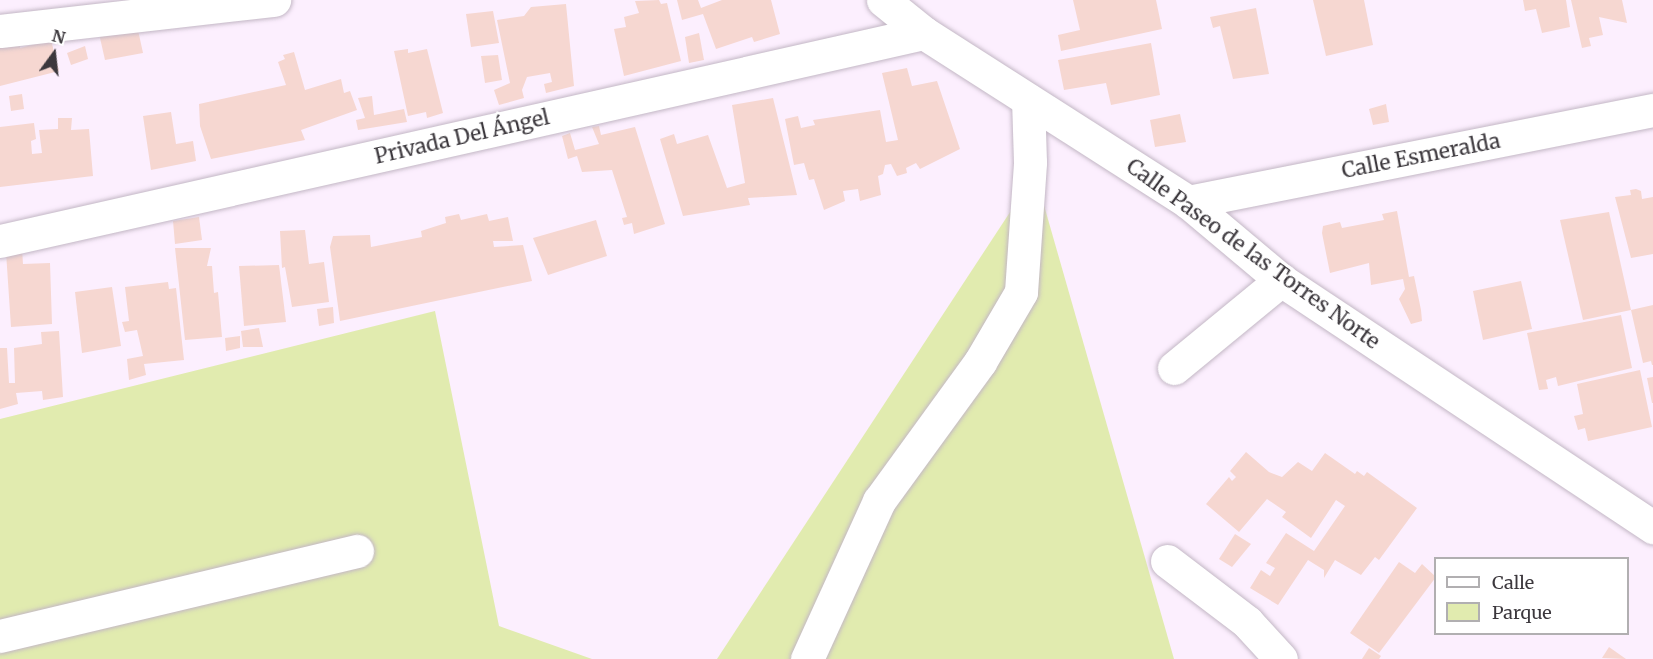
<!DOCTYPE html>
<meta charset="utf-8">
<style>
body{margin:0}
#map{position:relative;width:1653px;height:659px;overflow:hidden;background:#fceffe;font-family:Merriweather,serif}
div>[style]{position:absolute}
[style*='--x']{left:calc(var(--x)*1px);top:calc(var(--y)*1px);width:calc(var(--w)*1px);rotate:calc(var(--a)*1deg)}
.green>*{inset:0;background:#e1ebaf}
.building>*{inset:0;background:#f6d7d1}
.roads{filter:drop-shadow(0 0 2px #c3b7c5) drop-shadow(0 0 2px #c3b7c5)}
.minor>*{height:33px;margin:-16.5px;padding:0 16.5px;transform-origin:16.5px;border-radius:16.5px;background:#fff}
span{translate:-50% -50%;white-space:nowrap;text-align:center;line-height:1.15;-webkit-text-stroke:4.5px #fff;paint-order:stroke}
.street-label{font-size:21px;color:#3c383d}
.legend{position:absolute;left:1434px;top:557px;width:195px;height:78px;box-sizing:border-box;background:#fff;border:2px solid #b1afb1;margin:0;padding:8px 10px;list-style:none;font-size:18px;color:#3c383d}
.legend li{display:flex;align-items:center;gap:12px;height:30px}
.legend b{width:30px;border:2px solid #b1afb1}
.north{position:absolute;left:24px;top:24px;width:60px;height:60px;-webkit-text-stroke:4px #fff;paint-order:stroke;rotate:15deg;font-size:16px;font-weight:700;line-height:24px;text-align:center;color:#3c383d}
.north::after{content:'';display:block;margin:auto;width:21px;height:27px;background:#3c383d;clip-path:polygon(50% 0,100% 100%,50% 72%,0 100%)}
</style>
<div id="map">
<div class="green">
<div style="clip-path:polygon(1035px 174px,1174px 659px,717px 659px)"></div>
<div style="clip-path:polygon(435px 311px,499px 626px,592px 659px,0 659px,0 419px)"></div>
</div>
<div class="building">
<div style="clip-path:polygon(659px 0,661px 4px,667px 3px,681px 61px,624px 76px,614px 29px,626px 27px,624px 17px,639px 13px,635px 1px)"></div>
<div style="clip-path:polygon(677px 0,698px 0,701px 8px,722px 0,771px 0,780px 34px,754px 42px,752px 37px,716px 49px,703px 14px,682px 20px)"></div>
<div style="clip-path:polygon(1073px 0,1156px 0,1162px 29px,1061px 51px,1058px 35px,1080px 30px)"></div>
<div style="clip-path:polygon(1313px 0,1364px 0,1373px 45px,1326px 56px)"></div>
<div style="clip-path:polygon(1523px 0,1566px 0,1570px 27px,1542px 33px,1536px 9px,1525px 11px)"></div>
<div style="clip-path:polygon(1571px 0,1622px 0,1627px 23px,1599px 17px,1603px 35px,1589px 38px,1591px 46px,1582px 48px)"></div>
<div style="clip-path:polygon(566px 4px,574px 86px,546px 93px,544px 84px,552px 82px,550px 73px,527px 77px,522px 90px,524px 98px,499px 105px,494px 90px,510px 83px,497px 20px,524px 16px,531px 7px)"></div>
<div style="clip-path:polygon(1256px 8px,1269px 74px,1233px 79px,1220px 26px,1213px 28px,1210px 17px)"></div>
<div style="clip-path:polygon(493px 11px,499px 43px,471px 47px,466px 14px)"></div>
<div style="clip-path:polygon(136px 21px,143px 53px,105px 60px,98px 29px)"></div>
<div style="clip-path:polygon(699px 33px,704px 60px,689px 63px,685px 37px)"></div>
<div style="clip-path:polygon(51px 40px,59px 71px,0 86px,0 47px,19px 42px,20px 48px)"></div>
<div style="clip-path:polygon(1151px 43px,1160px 95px,1111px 105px,1106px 83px,1064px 90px,1058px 60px)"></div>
<div style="clip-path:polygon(85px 46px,88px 59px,71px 65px,67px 53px)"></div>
<div style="clip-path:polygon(408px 49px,408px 53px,427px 49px,443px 113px,427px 118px,426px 112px,408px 116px,394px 51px)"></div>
<div style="clip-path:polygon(294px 52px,305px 90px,341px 79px,344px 93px,350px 91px,357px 110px,301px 130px,305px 140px,211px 159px,200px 126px,199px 104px,286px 85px,278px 62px,285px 59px,283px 55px)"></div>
<div style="clip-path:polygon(498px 55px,502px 80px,485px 83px,481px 56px)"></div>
<div style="clip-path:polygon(907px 68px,912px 86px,937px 81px,960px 149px,920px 169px,916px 163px,906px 168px,907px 173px,897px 176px,891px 164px,885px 165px,883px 174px,878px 176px,881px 195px,860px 201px,858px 189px,843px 191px,845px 201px,824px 210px,814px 179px,809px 180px,804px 163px,794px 165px,785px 119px,798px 116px,801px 128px,815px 125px,813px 120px,880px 110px,886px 142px,898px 140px,882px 73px)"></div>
<div style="clip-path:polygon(22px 94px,24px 109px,11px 111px,9px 96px)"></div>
<div style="clip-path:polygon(372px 96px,374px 115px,404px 109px,407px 122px,358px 130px,356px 120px,365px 118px,358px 98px)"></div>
<div style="clip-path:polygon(773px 98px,797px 195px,748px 198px,750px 205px,683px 216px,660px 139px,674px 134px,677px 144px,708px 135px,727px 188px,745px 183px,732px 105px)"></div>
<div style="clip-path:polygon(1386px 104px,1389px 122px,1373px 125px,1369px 109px)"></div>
<div style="clip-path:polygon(171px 112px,176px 144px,193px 141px,196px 161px,151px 170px,143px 116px)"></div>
<div style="clip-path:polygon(1180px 114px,1186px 142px,1155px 147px,1150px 120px)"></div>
<div style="clip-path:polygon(58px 118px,72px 118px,71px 130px,89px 129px,93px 176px,0 187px,0 127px,34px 123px,36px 139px,31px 141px,32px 154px,42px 153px,39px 130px,58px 129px)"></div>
<div style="clip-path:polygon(599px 126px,601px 135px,635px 127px,665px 224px,634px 234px,632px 223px,624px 225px,622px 218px,627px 217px,612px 170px,582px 172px,577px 156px,568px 159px,562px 136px,570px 133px,575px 150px,599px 144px,592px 127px)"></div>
<div style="clip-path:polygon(1636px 189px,1641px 191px,1642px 199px,1653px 197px,1653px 254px,1631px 258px,1615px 197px,1631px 195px,1630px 190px)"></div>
<div style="clip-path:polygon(1397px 211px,1409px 277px,1414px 276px,1421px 310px,1422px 321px,1411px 324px,1399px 299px,1405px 289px,1403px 279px,1371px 285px,1369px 263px,1330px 273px,1322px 233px,1323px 226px,1340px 222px,1342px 228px,1384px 220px,1382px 214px)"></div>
<div style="clip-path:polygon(1609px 212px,1631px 310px,1583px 320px,1560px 220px)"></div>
<div style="clip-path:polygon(459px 214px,461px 220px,487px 214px,489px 221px,508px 217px,513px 241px,493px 241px,494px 247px,523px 245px,532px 281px,340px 321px,330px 247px,333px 236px,370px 235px,371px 247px,422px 237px,421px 231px,446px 223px,445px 217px)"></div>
<div style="clip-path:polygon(199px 217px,202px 240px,175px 244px,173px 221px)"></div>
<div style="clip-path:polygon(596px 220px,607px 256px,548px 275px,533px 238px)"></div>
<div style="clip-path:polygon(305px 230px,309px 264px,324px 262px,329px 302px,292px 307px,285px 267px,282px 268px,280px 231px)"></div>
<div style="clip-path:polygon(175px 248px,211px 248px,207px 266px,212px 266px,214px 293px,218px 292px,222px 337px,185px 340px)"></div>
<div style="clip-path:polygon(22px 249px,23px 264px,50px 263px,52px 324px,11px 327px,6px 252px)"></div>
<div style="clip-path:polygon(279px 265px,286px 322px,244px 326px,239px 266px)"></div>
<div style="clip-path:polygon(1521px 281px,1532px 329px,1483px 340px,1473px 291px)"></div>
<div style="clip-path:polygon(168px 282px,169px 289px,176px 288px,184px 360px,144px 364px,146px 375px,129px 380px,127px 359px,143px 356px,137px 330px,125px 332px,122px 322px,129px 321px,125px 287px)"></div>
<div style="clip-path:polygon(112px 287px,121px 346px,82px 353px,75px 292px)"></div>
<div style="clip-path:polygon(1653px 305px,1653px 365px,1652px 365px,1651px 361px,1643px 363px,1631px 310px)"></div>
<div style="clip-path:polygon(333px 307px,334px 323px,319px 326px,317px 309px)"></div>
<div style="clip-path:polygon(1621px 315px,1632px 368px,1558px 386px,1556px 377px,1546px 380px,1548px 389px,1539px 390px,1527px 333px)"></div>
<div style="clip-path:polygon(259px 328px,263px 347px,243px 347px,241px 331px)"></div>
<div style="clip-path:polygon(59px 331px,63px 397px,43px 400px,42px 391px,16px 393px,18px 404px,0 409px,0 348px,7px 348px,9px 383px,15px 383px,14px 348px,42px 344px,41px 332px)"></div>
<div style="clip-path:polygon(240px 336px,240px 348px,226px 351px,225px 338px)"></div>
<div style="clip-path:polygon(1640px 370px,1652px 427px,1588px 441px,1585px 428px,1578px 430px,1574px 416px,1583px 414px,1577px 384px)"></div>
<div style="clip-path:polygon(1653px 377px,1653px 403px,1652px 403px,1647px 378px)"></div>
<div style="clip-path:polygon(1246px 452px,1269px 472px,1282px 477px,1298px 462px,1312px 471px,1325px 453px,1355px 474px,1357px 471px,1364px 476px,1367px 472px,1417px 508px,1379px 560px,1375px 557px,1361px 575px,1335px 560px,1324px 578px,1324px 570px,1308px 560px,1278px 605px,1250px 588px,1261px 570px,1270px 576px,1275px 568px,1266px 563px,1286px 533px,1314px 551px,1345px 506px,1336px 500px,1311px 538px,1282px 517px,1286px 512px,1267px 499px,1239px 532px,1206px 504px,1229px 477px,1232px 481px,1236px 477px,1230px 471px)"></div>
<div style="clip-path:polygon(1235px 534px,1251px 544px,1232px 567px,1219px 559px)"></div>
<div style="clip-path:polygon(1399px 562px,1415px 573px,1422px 564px,1436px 577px,1379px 653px,1350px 633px)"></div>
<div style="clip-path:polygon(1609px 647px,1626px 659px,1602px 658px)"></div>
<div style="clip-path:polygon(1369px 648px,1381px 656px,1379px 659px,1362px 659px)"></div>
</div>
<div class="roads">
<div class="minor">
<div style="--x:883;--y:0;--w:53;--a:38.8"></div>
<div style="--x:924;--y:33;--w:313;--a:32.6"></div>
<div style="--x:1188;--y:202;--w:121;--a:40"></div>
<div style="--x:1281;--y:280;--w:447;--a:33.6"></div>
<div style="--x:0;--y:31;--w:276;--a:-6.5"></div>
<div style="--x:1188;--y:202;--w:474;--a:-11.2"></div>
<div style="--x:0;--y:241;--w:947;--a:-12.69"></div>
<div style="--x:1174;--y:368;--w:139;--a:-39.4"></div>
<div style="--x:1167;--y:561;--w:101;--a:37.3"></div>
<div style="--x:1247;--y:622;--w:50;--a:47.4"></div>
<div style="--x:0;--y:636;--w:367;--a:-13.4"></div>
<div style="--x:807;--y:659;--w:174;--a:-65.5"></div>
<div style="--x:879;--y:501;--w:172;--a:-54"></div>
<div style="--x:980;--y:362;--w:81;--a:-59.6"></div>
<div style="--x:1021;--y:292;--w:130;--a:-86"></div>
<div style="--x:1030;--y:162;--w:62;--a:-91.8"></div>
</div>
</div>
<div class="street-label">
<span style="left:462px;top:137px;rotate:-13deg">Privada Del Ángel</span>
<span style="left:1421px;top:156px;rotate:-11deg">Calle Esmeralda</span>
<span style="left:1253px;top:254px;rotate:36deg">Calle Paseo de las Torres Norte</span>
</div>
<ul class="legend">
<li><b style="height:8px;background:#fff"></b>Calle</li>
<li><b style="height:16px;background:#e1ebaf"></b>Parque</li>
</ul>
<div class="north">N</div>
</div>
